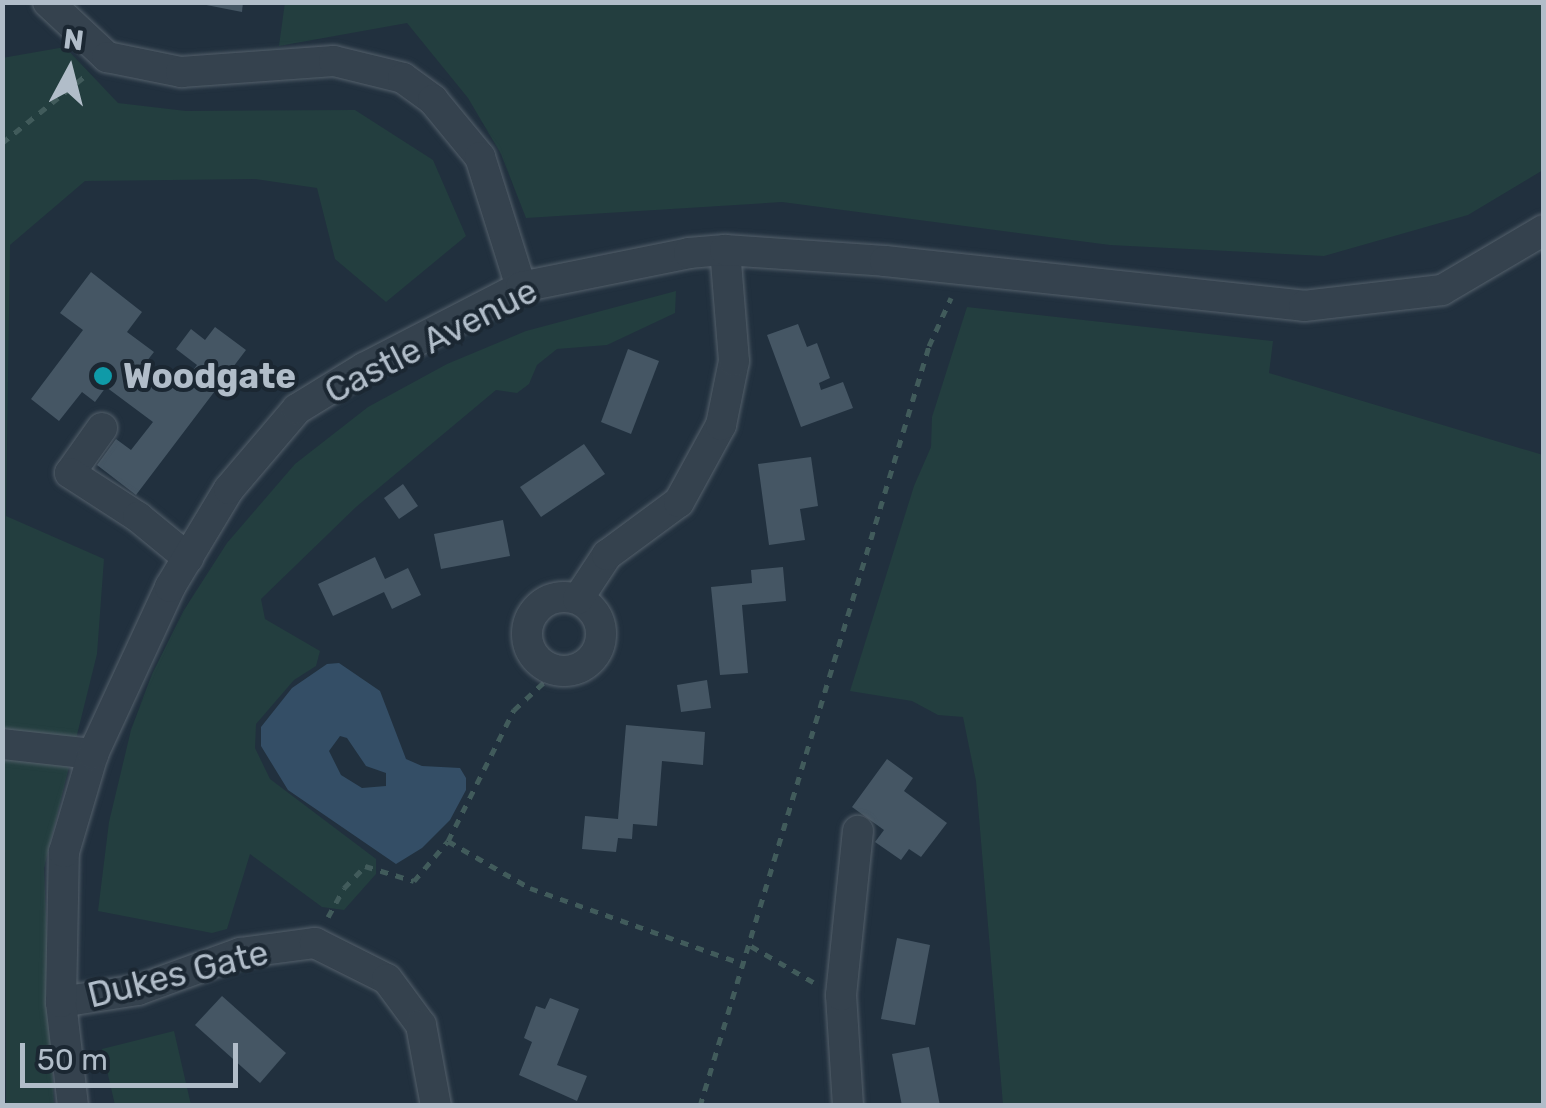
<!DOCTYPE html>
<style>
body{margin:0}
#map{position:relative;width:1546px;height:1108px;overflow:hidden;background:#21303e;font-family:Rubik,sans-serif}
div>[style]{position:absolute}
[style*='--x']{left:calc(var(--x)*1px);top:calc(var(--y)*1px);width:calc(var(--w)*1px);rotate:calc(var(--a)*1deg)}
.green>*{inset:0;background:#233e3f}
.water>*{inset:0;background:#344e66}
.building>*{inset:0;background:#455664}
.path>*{height:5px;margin-top:-2.5px;transform-origin:0;background:repeating-linear-gradient(90deg,#415b5b 0 8px,transparent 0 16px)}
.roads{filter:drop-shadow(0 0 2px #54606b) drop-shadow(0 0 2px #54606b)}
.minor>*{height:30px;margin:-15px;padding:0 15px;transform-origin:15px;border-radius:15px;background:#35424e}
.minor>.ring{margin:-15px;padding:0;box-sizing:content-box;background:none;border:30px solid #35424e;border-radius:50%}
.dots>*{width:28px;height:28px;translate:-50% -50%;box-sizing:border-box;border:5px solid #1b2732;border-radius:50%}
span{translate:-50% -50%;white-space:nowrap;text-align:center;line-height:1.15;-webkit-text-stroke:8px #1b2732;paint-order:stroke}
.street-label{font-size:35px;color:#b1bdc9}
.poi-label{font-size:35px;color:#b1bdc9;font-weight:700}
.left{translate:0 -50%;text-align:left}
.frame{position:absolute;inset:0;border:5px solid #b1bdc9;pointer-events:none}
.north{position:absolute;left:20px;top:20px;width:100px;height:100px;-webkit-text-stroke:8px #1b2732;paint-order:stroke;rotate:7deg;font-size:28px;font-weight:700;line-height:40px;text-align:center;color:#b1bdc9}
.north::after{content:'';display:block;margin:auto;width:35px;height:45px;background:#b1bdc9;clip-path:polygon(50% 0,100% 100%,50% 72%,0 100%)}
.scale{position:absolute;left:20px;top:1043px;width:218px;height:45px;box-sizing:border-box;border:5px solid #b1bdc9;border-top:0;padding-left:12px;font-size:30px;line-height:35px;white-space:nowrap;color:#b1bdc9;-webkit-text-stroke:8px #1b2732;paint-order:stroke}
</style>
<div id="map">
<div class="green">
<div style="clip-path:polygon(285px 2px,1543px 3px,1543px 170px,1468px 215px,1324px 256px,1110px 245px,782px 202px,526px 218px,501px 154px,468px 98px,407px 23px,279px 46px)"></div>
<div style="clip-path:polygon(65px 47px,118px 103px,186px 111px,355px 110px,433px 160px,466px 236px,386px 302px,335px 259px,317px 188px,255px 179px,85px 181px,10px 245px,6px 516px,104px 559px,97px 654px,44px 868px,54px 1106px,6px 1105px,2px 58px)"></div>
<div style="clip-path:polygon(676px 291px,675px 313px,607px 345px,557px 349px,537px 365px,529px 384px,517px 393px,496px 390px,356px 507px,261px 599px,265px 619px,320px 651px,316px 666px,294px 680px,256px 724px,255px 748px,270px 779px,376px 859px,376px 874px,344px 910px,322px 907px,250px 854px,227px 929px,212px 933px,98px 911px,109px 822px,131px 730px,152px 674px,184px 610px,227px 543px,295px 464px,368px 407px,447px 364px,526px 331px)"></div>
<div style="clip-path:polygon(967px 307px,1273px 341px,1269px 373px,1543px 455px,1543px 1105px,1003px 1105px,976px 781px,963px 717px,938px 715px,912px 701px,850px 691px,914px 486px,931px 447px,932px 417px)"></div>
<div style="clip-path:polygon(174px 1031px,191px 1105px,115px 1105px,102px 1049px)"></div>
</div>
<div class="water">
<div style="clip-path:polygon(evenodd,339px 663px,380px 691px,406px 759px,422px 766px,460px 768px,466px 778px,466px 790px,450px 820px,422px 848px,396px 864px,288px 790px,261px 746px,261px 727px,292px 688px,327px 664px,339px 663px,340px 736px,347px 738px,366px 766px,386px 773px,386px 786px,362px 788px,341px 775px,329px 751px,340px 736px)"></div>
</div>
<div class="building">
<div style="clip-path:polygon(191px 2px,243px 2px,242px 12px)"></div>
<div style="clip-path:polygon(91px 272px,142px 312px,127px 332px,154px 352px,143px 366px,177px 391px,197px 365px,176px 349px,191px 329px,205px 340px,215px 327px,246px 350px,136px 495px,97px 465px,116px 439px,131px 450px,153px 422px,106px 387px,95px 402px,82px 392px,59px 421px,31px 399px,83px 330px,60px 313px)"></div>
<div style="clip-path:polygon(798px 324px,807px 347px,817px 343px,830px 378px,819px 383px,821px 390px,843px 382px,853px 408px,801px 427px,767px 335px)"></div>
<div style="clip-path:polygon(628px 349px,659px 361px,631px 434px,601px 422px)"></div>
<div style="clip-path:polygon(584px 444px,605px 474px,541px 517px,520px 487px)"></div>
<div style="clip-path:polygon(811px 457px,818px 506px,800px 509px,805px 540px,769px 545px,758px 464px)"></div>
<div style="clip-path:polygon(403px 484px,418px 506px,399px 519px,384px 498px)"></div>
<div style="clip-path:polygon(503px 520px,510px 556px,441px 569px,434px 534px)"></div>
<div style="clip-path:polygon(375px 557px,385px 579px,408px 568px,421px 595px,392px 609px,384px 592px,333px 616px,318px 584px)"></div>
<div style="clip-path:polygon(783px 567px,786px 601px,742px 605px,748px 673px,720px 675px,711px 587px,752px 583px,751px 570px)"></div>
<div style="clip-path:polygon(707px 680px,711px 708px,681px 712px,677px 685px)"></div>
<div style="clip-path:polygon(626px 725px,705px 732px,703px 765px,662px 761px,657px 826px,633px 824px,632px 839px,618px 838px,616px 852px,582px 849px,585px 816px,618px 819px)"></div>
<div style="clip-path:polygon(887px 759px,913px 778px,904px 791px,947px 823px,921px 857px,909px 849px,901px 860px,875px 842px,884px 830px,852px 807px)"></div>
<div style="clip-path:polygon(897px 938px,930px 945px,915px 1025px,881px 1019px)"></div>
<div style="clip-path:polygon(222px 996px,286px 1053px,260px 1083px,195px 1025px)"></div>
<div style="clip-path:polygon(550px 998px,579px 1009px,557px 1065px,587px 1076px,577px 1101px,519px 1075px,532px 1042px,524px 1038px,536px 1006px,545px 1009px)"></div>
<div style="clip-path:polygon(929px 1047px,940px 1106px,902px 1106px,892px 1054px)"></div>
</div>
<div class="path">
<div style="--x:2;--y:143;--w:107;--a:-38.9"></div>
<div style="--x:448;--y:841;--w:95;--a:29.8"></div>
<div style="--x:530;--y:888;--w:227;--a:19.6"></div>
<div style="--x:328;--y:917;--w:33;--a:-61"></div>
<div style="--x:344;--y:888;--w:30;--a:-46"></div>
<div style="--x:365;--y:866;--w:51;--a:17"></div>
<div style="--x:414;--y:881;--w:52;--a:-49.6"></div>
<div style="--x:448;--y:841;--w:147;--a:-63.3"></div>
<div style="--x:514;--y:710;--w:59;--a:-42.9"></div>
<div style="--x:751;--y:946;--w:72;--a:30.1"></div>
<div style="--x:700;--y:1106;--w:794;--a:-73.23"></div>
<div style="--x:929;--y:346;--w:53;--a:-65.4"></div>
</div>
<div class="roads">
<div class="minor">
<div style="--x:48;--y:2;--w:81;--a:43"></div>
<div style="--x:107;--y:57;--w:76;--a:11.5"></div>
<div style="--x:181;--y:72;--w:153;--a:-4.1"></div>
<div style="--x:334;--y:61;--w:71;--a:13.8"></div>
<div style="--x:403;--y:78;--w:37;--a:36"></div>
<div style="--x:433;--y:100;--w:74;--a:50.5"></div>
<div style="--x:480;--y:157;--w:136;--a:72.5"></div>
<div style="--x:102;--y:428;--w:55;--a:125.4"></div>
<div style="--x:70;--y:473;--w:81;--a:32.9"></div>
<div style="--x:138;--y:517;--w:65;--a:39.4"></div>
<div class="ring" style="left:527px;top:597px;width:44px;height:44px"></div>
<div style="--x:578;--y:599;--w:53;--a:-56.6"></div>
<div style="--x:607;--y:555;--w:89;--a:-36.4"></div>
<div style="--x:679;--y:502;--w:88;--a:-61.4"></div>
<div style="--x:721;--y:425;--w:65;--a:-78.5"></div>
<div style="--x:734;--y:361;--w:111;--a:-94.6"></div>
<div style="--x:2;--y:744;--w:92;--a:6.3"></div>
<div style="--x:61;--y:1002;--w:78;--a:-8.9"></div>
<div style="--x:138;--y:990;--w:109;--a:-19.9"></div>
<div style="--x:240;--y:953;--w:76;--a:-7.6"></div>
<div style="--x:315;--y:943;--w:80;--a:26.6"></div>
<div style="--x:387;--y:979;--w:57;--a:53.5"></div>
<div style="--x:421;--y:1025;--w:82;--a:79.5"></div>
<div style="--x:73;--y:1106;--w:105;--a:-96.6"></div>
<div style="--x:61;--y:1002;--w:150;--a:-88.9"></div>
<div style="--x:64;--y:852;--w:102;--a:-73.5"></div>
<div style="--x:93;--y:754;--w:184;--a:-65.2"></div>
<div style="--x:170;--y:587;--w:114;--a:-59"></div>
<div style="--x:229;--y:489;--w:105;--a:-49.6"></div>
<div style="--x:297;--y:409;--w:79;--a:-31.5"></div>
<div style="--x:364;--y:368;--w:177;--a:-27.3"></div>
<div style="--x:521;--y:287;--w:171;--a:-11.4"></div>
<div style="--x:689;--y:253;--w:36;--a:-5"></div>
<div style="--x:725;--y:250;--w:160;--a:3.9"></div>
<div style="--x:885;--y:261;--w:421;--a:6.1"></div>
<div style="--x:1304;--y:306;--w:139;--a:-6.6"></div>
<div style="--x:1442;--y:290;--w:118;--a:-30.5"></div>
<div style="--x:848;--y:1106;--w:111;--a:-93.6"></div>
<div style="--x:841;--y:995;--w:165;--a:-84.1"></div>
</div>
</div>
<div class="dots">
<div style="left:103px;top:376px;background:#0f9aa8"></div>
</div>
<div class="street-label">
<span style="left:431px;top:341px;rotate:-27deg">Castle Avenue</span>
<span style="left:178px;top:974px;rotate:-14deg">Dukes Gate</span>
</div>
<div class="poi-label">
<span class="left" style="left:123px;top:376px">Woodgate</span>
</div>
<div class="frame"></div>
<div class="north">N</div>
<div class="scale">50 m</div>
</div>
